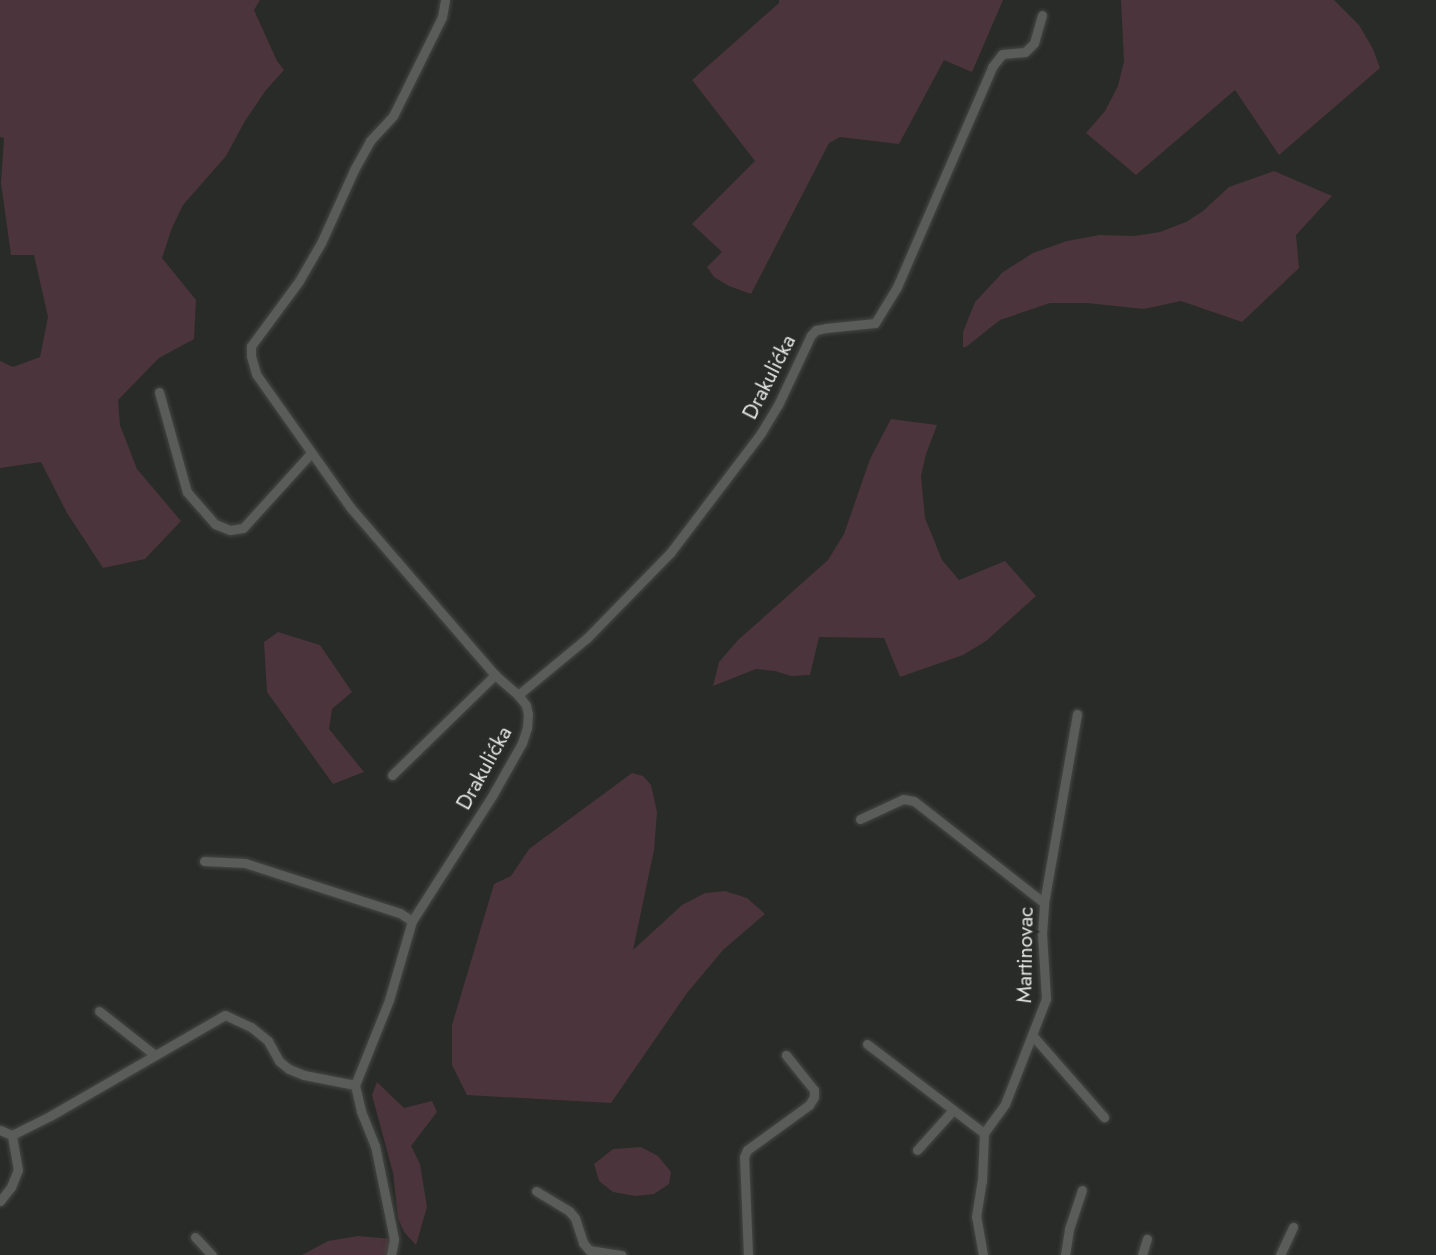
<!DOCTYPE html>
<meta charset="utf-8">
<style>
body{margin:0}
#map{position:relative;width:1436px;height:1255px;overflow:hidden;background:#292b28;font-family:Jost,sans-serif}
div>[style]{position:absolute}
[style*='--x']{left:calc(var(--x)*1px);top:calc(var(--y)*1px);width:calc(var(--w)*1px);rotate:calc(var(--a)*1deg)}
.green>*{inset:0;background:#4b343b}
.roads{filter:drop-shadow(0 0 2px #444744) drop-shadow(0 0 2px #444744)}
.street>*{height:9px;margin:-4.5px;padding:0 4.5px;transform-origin:4.5px;border-radius:4.5px;background:#595c58}
span{translate:-50% -50%;white-space:nowrap;text-align:center;line-height:1.15;-webkit-text-stroke:6px #292b28;paint-order:stroke}
.street-label{font-size:21px;color:#e5e7e4}
</style>
<div id="map">
<div class="green">
<div style="clip-path:polygon(0 0,260px 0,254px 10px,277px 61px,284px 70px,266px 90px,245px 121px,226px 156px,183px 205px,172px 228px,162px 258px,196px 300px,194px 339px,159px 358px,118px 400px,120px 425px,137px 469px,181px 521px,145px 559px,103px 568px,67px 513px,41px 462px,0 468px,0 361px,13px 367px,40px 357px,48px 317px,34px 255px,11px 255px,1px 183px,4px 138px,0 137px)"></div>
<div style="clip-path:polygon(779px 0,1003px 0,972px 72px,944px 60px,899px 144px,840px 137px,829px 143px,751px 294px,729px 286px,714px 277px,707px 267px,722px 252px,692px 224px,755px 161px,692px 80px,779px 3px)"></div>
<div style="clip-path:polygon(1121px 0,1334px 0,1359px 25px,1373px 49px,1380px 68px,1279px 155px,1235px 90px,1136px 175px,1086px 133px,1105px 111px,1118px 86px,1124px 61px)"></div>
<div style="clip-path:polygon(1274px 171px,1332px 196px,1296px 235px,1299px 268px,1242px 322px,1181px 301px,1144px 309px,1087px 303px,1050px 303px,1000px 320px,966px 347px,963px 347px,963px 332px,975px 302px,1003px 272px,1033px 253px,1067px 241px,1100px 235px,1134px 236px,1160px 232px,1186px 222px,1203px 211px,1229px 187px)"></div>
<div style="clip-path:polygon(891px 419px,937px 425px,926px 454px,921px 476px,925px 518px,942px 560px,959px 580px,1005px 561px,1036px 596px,986px 641px,963px 655px,900px 677px,884px 638px,819px 637px,810px 675px,791px 676px,775px 671px,756px 669px,713px 686px,719px 662px,738px 640px,828px 560px,844px 534px,870px 459px)"></div>
<div style="clip-path:polygon(278px 632px,320px 645px,352px 692px,332px 709px,329px 729px,364px 772px,333px 784px,267px 692px,264px 642px)"></div>
<div style="clip-path:polygon(632px 773px,643px 776px,651px 785px,657px 812px,654px 850px,633px 950px,682px 905px,705px 893px,725px 891px,747px 898px,765px 914px,723px 950px,687px 993px,611px 1103px,467px 1095px,452px 1065px,452px 1025px,494px 884px,511px 876px,529px 849px)"></div>
<div style="clip-path:polygon(377px 1082px,404px 1108px,432px 1101px,437px 1112px,411px 1146px,420px 1164px,427px 1207px,416px 1245px,404px 1232px,398px 1218px,393px 1173px,372px 1095px)"></div>
<div style="clip-path:polygon(641px 1147px,658px 1156px,671px 1172px,669px 1184px,654px 1194px,635px 1196px,613px 1192px,599px 1181px,594px 1164px,613px 1149px)"></div>
<div style="clip-path:polygon(358px 1236px,394px 1239px,391px 1255px,302px 1255px,328px 1241px)"></div>
</div>
<div class="roads">
<div class="street">
<div style="--x:445;--y:0;--w:17;--a:100"></div>
<div style="--x:442;--y:17;--w:110;--a:116.3"></div>
<div style="--x:393;--y:116;--w:34;--a:133"></div>
<div style="--x:370;--y:141;--w:33;--a:119"></div>
<div style="--x:354;--y:170;--w:80;--a:114.3"></div>
<div style="--x:321;--y:243;--w:44;--a:120.1"></div>
<div style="--x:299;--y:281;--w:81;--a:126.4"></div>
<div style="--x:251;--y:346;--w:10;--a:90"></div>
<div style="--x:251;--y:356;--w:19;--a:74"></div>
<div style="--x:256;--y:374;--w:163;--a:54.7"></div>
<div style="--x:350;--y:507;--w:222;--a:49.2"></div>
<div style="--x:495;--y:675;--w:30;--a:41"></div>
<div style="--x:159;--y:392;--w:104;--a:74.4"></div>
<div style="--x:187;--y:492;--w:43;--a:48.8"></div>
<div style="--x:215;--y:524;--w:16;--a:22"></div>
<div style="--x:230;--y:530;--w:13;--a:-9"></div>
<div style="--x:243;--y:528;--w:101;--a:-47.8"></div>
<div style="--x:392;--y:775;--w:144;--a:-44.2"></div>
<div style="--x:860;--y:819;--w:47;--a:-24.9"></div>
<div style="--x:903;--y:799;--w:11;--a:10"></div>
<div style="--x:914;--y:801;--w:165;--a:38.1"></div>
<div style="--x:204;--y:861;--w:41;--a:2.8"></div>
<div style="--x:245;--y:863;--w:163;--a:17.9"></div>
<div style="--x:400;--y:913;--w:14;--a:34"></div>
<div style="--x:99;--y:1011;--w:71;--a:38.2"></div>
<div style="--x:1033;--y:1036;--w:108;--a:48.8"></div>
<div style="--x:867;--y:1044;--w:147;--a:37.3"></div>
<div style="--x:0;--y:1130;--w:13;--a:23"></div>
<div style="--x:12;--y:1135;--w:42;--a:-26.6"></div>
<div style="--x:50;--y:1116;--w:202;--a:-30"></div>
<div style="--x:225;--y:1015;--w:29;--a:25"></div>
<div style="--x:251;--y:1027;--w:22;--a:39"></div>
<div style="--x:268;--y:1041;--w:23;--a:61"></div>
<div style="--x:279;--y:1061;--w:13;--a:39"></div>
<div style="--x:289;--y:1069;--w:16;--a:22"></div>
<div style="--x:304;--y:1075;--w:52;--a:11.1"></div>
<div style="--x:917;--y:1150;--w:54;--a:-48"></div>
<div style="--x:536;--y:1191;--w:39;--a:31"></div>
<div style="--x:569;--y:1211;--w:9;--a:49"></div>
<div style="--x:575;--y:1218;--w:26;--a:72"></div>
<div style="--x:583;--y:1243;--w:9;--a:49"></div>
<div style="--x:589;--y:1250;--w:33;--a:9"></div>
<div style="--x:0;--y:1201;--w:18;--a:-52"></div>
<div style="--x:11;--y:1187;--w:18;--a:-68"></div>
<div style="--x:18;--y:1170;--w:36;--a:-100"></div>
<div style="--x:195;--y:1237;--w:25;--a:47"></div>
<div style="--x:391;--y:1255;--w:16;--a:-79"></div>
<div style="--x:394;--y:1239;--w:95;--a:-101.5"></div>
<div style="--x:375;--y:1146;--w:38;--a:-112"></div>
<div style="--x:361;--y:1111;--w:27;--a:-103"></div>
<div style="--x:355;--y:1085;--w:92;--a:-68.2"></div>
<div style="--x:389;--y:1000;--w:82;--a:-73.8"></div>
<div style="--x:412;--y:921;--w:148;--a:-57.4"></div>
<div style="--x:492;--y:796;--w:61;--a:-60.5"></div>
<div style="--x:522;--y:743;--w:16;--a:-72"></div>
<div style="--x:527;--y:728;--w:14;--a:-86"></div>
<div style="--x:528;--y:714;--w:9;--a:-103"></div>
<div style="--x:526;--y:705;--w:13;--a:-129"></div>
<div style="--x:518;--y:695;--w:89;--a:-39.6"></div>
<div style="--x:587;--y:638;--w:119;--a:-45.7"></div>
<div style="--x:670;--y:553;--w:151;--a:-52.8"></div>
<div style="--x:761;--y:433;--w:33;--a:-59"></div>
<div style="--x:778;--y:405;--w:77;--a:-64.8"></div>
<div style="--x:811;--y:335;--w:7;--a:-45"></div>
<div style="--x:816;--y:330;--w:10;--a:-11"></div>
<div style="--x:826;--y:328;--w:49;--a:-5.8"></div>
<div style="--x:875;--y:323;--w:42;--a:-58.6"></div>
<div style="--x:897;--y:287;--w:240;--a:-66.6"></div>
<div style="--x:992;--y:67;--w:16;--a:-52"></div>
<div style="--x:1002;--y:54;--w:23;--a:-5"></div>
<div style="--x:1025;--y:52;--w:13;--a:-45"></div>
<div style="--x:1034;--y:43;--w:29;--a:-74"></div>
<div style="--x:748;--y:1255;--w:98;--a:-92.3"></div>
<div style="--x:744;--y:1157;--w:8;--a:-67"></div>
<div style="--x:747;--y:1150;--w:77;--a:-36"></div>
<div style="--x:809;--y:1105;--w:9;--a:-58"></div>
<div style="--x:814;--y:1097;--w:7;--a:-90"></div>
<div style="--x:814;--y:1090;--w:45;--a:-128.7"></div>
<div style="--x:983;--y:1255;--w:39;--a:-100"></div>
<div style="--x:976;--y:1217;--w:36;--a:-81"></div>
<div style="--x:982;--y:1181;--w:48;--a:-87.6"></div>
<div style="--x:984;--y:1133;--w:36;--a:-54"></div>
<div style="--x:1005;--y:1104;--w:113;--a:-68.7"></div>
<div style="--x:1046;--y:999;--w:65;--a:-93.5"></div>
<div style="--x:1042;--y:934;--w:31;--a:-86"></div>
<div style="--x:1044;--y:903;--w:192;--a:-80.1"></div>
<div style="--x:1065;--y:1255;--w:26;--a:-81"></div>
<div style="--x:1069;--y:1229;--w:41;--a:-71.6"></div>
<div style="--x:1142;--y:1255;--w:17;--a:-73"></div>
<div style="--x:1280;--y:1255;--w:31;--a:-65"></div>
</div>
</div>
<div class="street-label">
<span style="left:769px;top:377px;rotate:-63deg">Drakulićka</span>
<span style="left:484px;top:768px;rotate:-61deg">Drakulićka</span>
<span style="left:1025px;top:955px;rotate:-89deg">Martinovac</span>
</div>
</div>
